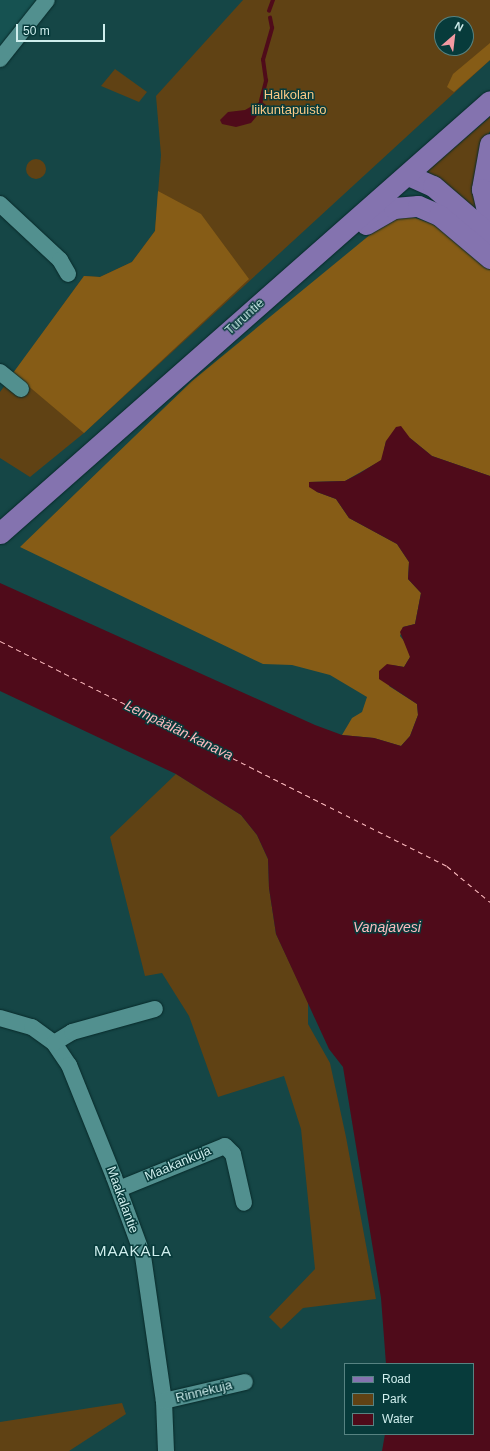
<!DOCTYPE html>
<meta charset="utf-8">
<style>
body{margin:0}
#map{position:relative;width:490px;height:1451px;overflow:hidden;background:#154646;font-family:Arial,sans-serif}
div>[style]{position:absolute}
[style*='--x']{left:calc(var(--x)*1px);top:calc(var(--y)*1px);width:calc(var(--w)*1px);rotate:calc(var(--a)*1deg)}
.built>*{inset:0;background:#165251}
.green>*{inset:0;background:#604214}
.round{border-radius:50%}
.forest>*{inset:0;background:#865c16}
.water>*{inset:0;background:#4f0b1a}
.stream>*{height:3.5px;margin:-1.75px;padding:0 1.75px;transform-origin:1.75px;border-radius:1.75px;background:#4f0b1a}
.ferry>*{height:1px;margin-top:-0.5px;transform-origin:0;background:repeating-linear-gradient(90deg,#fcbabe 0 5px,transparent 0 9px)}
.roads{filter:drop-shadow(0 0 1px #082a2a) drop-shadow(0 0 1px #082a2a)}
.minor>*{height:16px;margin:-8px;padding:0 8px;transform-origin:8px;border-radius:8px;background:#52908f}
.major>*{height:21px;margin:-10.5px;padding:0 10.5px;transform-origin:10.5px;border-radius:10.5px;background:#8473af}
span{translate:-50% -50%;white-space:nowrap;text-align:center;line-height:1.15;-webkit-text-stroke:3px #073b3b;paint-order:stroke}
.park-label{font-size:13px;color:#fbc985}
.street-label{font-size:13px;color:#cfeeed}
.water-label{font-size:14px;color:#fcbabe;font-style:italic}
.quarter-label{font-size:15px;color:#cfeeed;letter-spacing:1px}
.legend{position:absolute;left:344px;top:1363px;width:130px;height:72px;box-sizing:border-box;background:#073b3b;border:1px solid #578382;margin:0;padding:5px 7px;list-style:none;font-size:12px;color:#cfeeed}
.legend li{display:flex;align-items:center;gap:8px;height:20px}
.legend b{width:20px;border:1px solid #578382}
.north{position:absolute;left:434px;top:16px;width:40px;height:40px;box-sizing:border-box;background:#073b3b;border:1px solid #578382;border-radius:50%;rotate:28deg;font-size:11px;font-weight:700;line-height:16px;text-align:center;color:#cfeeed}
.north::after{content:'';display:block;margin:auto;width:14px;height:18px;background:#f49aa2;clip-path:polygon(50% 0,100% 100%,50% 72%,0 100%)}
.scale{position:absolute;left:16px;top:24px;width:89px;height:18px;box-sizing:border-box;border:2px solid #cfeeed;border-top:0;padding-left:5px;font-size:12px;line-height:14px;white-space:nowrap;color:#cfeeed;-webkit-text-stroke:3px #073b3b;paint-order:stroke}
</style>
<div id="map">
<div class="built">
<div style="clip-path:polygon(0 0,38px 0,0 51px)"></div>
</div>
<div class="green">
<div style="clip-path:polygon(evenodd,243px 0,490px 0,490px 60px,84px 433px,30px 477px,0 458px,0 392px,84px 276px,100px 277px,132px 262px,155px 231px,161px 155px,156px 96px,243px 0,442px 24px,466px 24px,466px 48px,442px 48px,442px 24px)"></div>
<div style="clip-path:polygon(115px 69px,147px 92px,139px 102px,101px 86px)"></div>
<div style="clip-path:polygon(490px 117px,490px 131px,481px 151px,485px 225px,427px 171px)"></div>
<div class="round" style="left:26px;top:159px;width:20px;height:20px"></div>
<div style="clip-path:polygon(176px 774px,241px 815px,257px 835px,268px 859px,269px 888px,276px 934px,308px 1002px,308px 1024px,330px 1063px,346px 1137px,376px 1299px,303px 1308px,281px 1329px,269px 1317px,315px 1269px,301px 1129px,284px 1076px,218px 1097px,189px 1016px,162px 973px,145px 976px,110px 837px)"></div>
<div style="clip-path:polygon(122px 1403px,126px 1414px,69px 1451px,0 1451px,0 1422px)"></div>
</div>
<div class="forest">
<div style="clip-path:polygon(490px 43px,490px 60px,454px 92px,447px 87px,453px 74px)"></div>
<div style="clip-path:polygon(158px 191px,201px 214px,249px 279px,84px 433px,13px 373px,84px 276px,100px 277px,132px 262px,155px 231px)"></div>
<div style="clip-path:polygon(410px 216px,433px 224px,490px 267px,490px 476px,432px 456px,410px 438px,386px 441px,382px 460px,345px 481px,309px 482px,317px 492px,336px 499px,349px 518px,397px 544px,409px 562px,408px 579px,421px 593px,415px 624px,403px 627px,400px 636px,409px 647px,410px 657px,404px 667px,392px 665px,389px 686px,417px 704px,418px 715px,410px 736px,401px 746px,374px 738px,342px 735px,352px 718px,362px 712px,367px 697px,330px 675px,292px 665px,263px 664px,20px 547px,192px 381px,388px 220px)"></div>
</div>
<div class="water">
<div style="clip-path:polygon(261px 101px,266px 105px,251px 123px,236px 127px,222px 124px,220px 120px,228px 112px,245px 110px)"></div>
<div style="clip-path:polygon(401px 426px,410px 438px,432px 456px,490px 476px,490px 1451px,382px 1451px,385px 1434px,473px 1434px,473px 1364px,386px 1364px,381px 1298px,343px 1067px,329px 1049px,276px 934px,269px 888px,268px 859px,257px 835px,241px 815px,176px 774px,0 691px,0 583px,315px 725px,342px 735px,374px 738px,401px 746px,410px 736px,418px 715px,417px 704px,379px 679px,379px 671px,387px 664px,404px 667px,410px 657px,400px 632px,403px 627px,415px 624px,421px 593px,408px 579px,409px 562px,397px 544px,349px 518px,336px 499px,317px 492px,309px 487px,309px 482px,345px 481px,360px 473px,381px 460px,386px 441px,396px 427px)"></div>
</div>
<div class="stream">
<div style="--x:269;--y:11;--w:12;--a:-70"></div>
<div style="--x:261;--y:101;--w:21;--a:-76"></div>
<div style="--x:266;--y:81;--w:21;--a:-98"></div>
<div style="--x:263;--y:60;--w:33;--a:-74"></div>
<div style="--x:272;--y:28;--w:10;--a:-101"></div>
</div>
<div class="ferry">
<div style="--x:0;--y:641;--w:500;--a:26.72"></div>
<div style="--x:447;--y:866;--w:56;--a:39.9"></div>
</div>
<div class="roads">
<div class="minor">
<div style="--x:0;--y:59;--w:75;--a:-51.5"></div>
<div style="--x:0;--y:204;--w:82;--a:43"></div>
<div style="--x:60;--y:260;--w:16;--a:60"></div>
<div style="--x:0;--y:372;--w:27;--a:39"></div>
<div style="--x:0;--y:1018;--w:33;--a:16"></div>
<div style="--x:32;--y:1027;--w:27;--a:36"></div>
<div style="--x:54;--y:1043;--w:27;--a:56"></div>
<div style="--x:69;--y:1065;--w:121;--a:68.1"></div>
<div style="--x:114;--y:1177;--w:84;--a:69.8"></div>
<div style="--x:143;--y:1256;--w:147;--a:81.8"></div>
<div style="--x:164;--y:1401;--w:50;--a:87.7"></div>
<div style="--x:54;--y:1043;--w:21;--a:-31"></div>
<div style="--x:72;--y:1032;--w:86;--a:-15.5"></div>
<div style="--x:119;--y:1189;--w:114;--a:-22.1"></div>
<div style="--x:225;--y:1146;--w:11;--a:45"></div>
<div style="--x:233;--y:1154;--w:50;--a:77.3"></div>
<div style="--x:164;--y:1401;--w:83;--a:-13.2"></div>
</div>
<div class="major">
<div style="--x:490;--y:144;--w:46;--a:100.1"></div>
<div style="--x:482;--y:189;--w:36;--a:77"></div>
<div style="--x:408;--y:175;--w:27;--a:24"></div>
<div style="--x:433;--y:186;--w:75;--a:40.7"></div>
<div style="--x:366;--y:224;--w:32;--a:-30"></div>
<div style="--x:394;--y:208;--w:24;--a:-5"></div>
<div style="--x:418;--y:206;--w:23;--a:23"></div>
<div style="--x:439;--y:215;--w:67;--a:40.1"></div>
<div style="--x:0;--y:533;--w:653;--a:-41.4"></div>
</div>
</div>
<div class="park-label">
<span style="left:289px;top:103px">Halkolan<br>liikuntapuisto</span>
</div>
<div class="street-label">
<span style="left:245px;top:317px;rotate:-42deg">Turuntie</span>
<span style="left:178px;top:1164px;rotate:-23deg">Maakankuja</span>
<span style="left:122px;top:1200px;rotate:70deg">Maakalantie</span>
<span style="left:204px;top:1392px;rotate:-14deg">Rinnekuja</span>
</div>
<div class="water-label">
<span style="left:179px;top:730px;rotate:26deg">Lempäälän kanava</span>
<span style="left:387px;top:927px">Vanajavesi</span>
</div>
<div class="quarter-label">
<span style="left:133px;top:1251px">MAAKALA</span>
</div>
<ul class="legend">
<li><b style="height:5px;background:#8473af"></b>Road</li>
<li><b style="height:11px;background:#604214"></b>Park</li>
<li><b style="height:11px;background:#4f0b1a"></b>Water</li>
</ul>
<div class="north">N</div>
<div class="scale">50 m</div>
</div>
